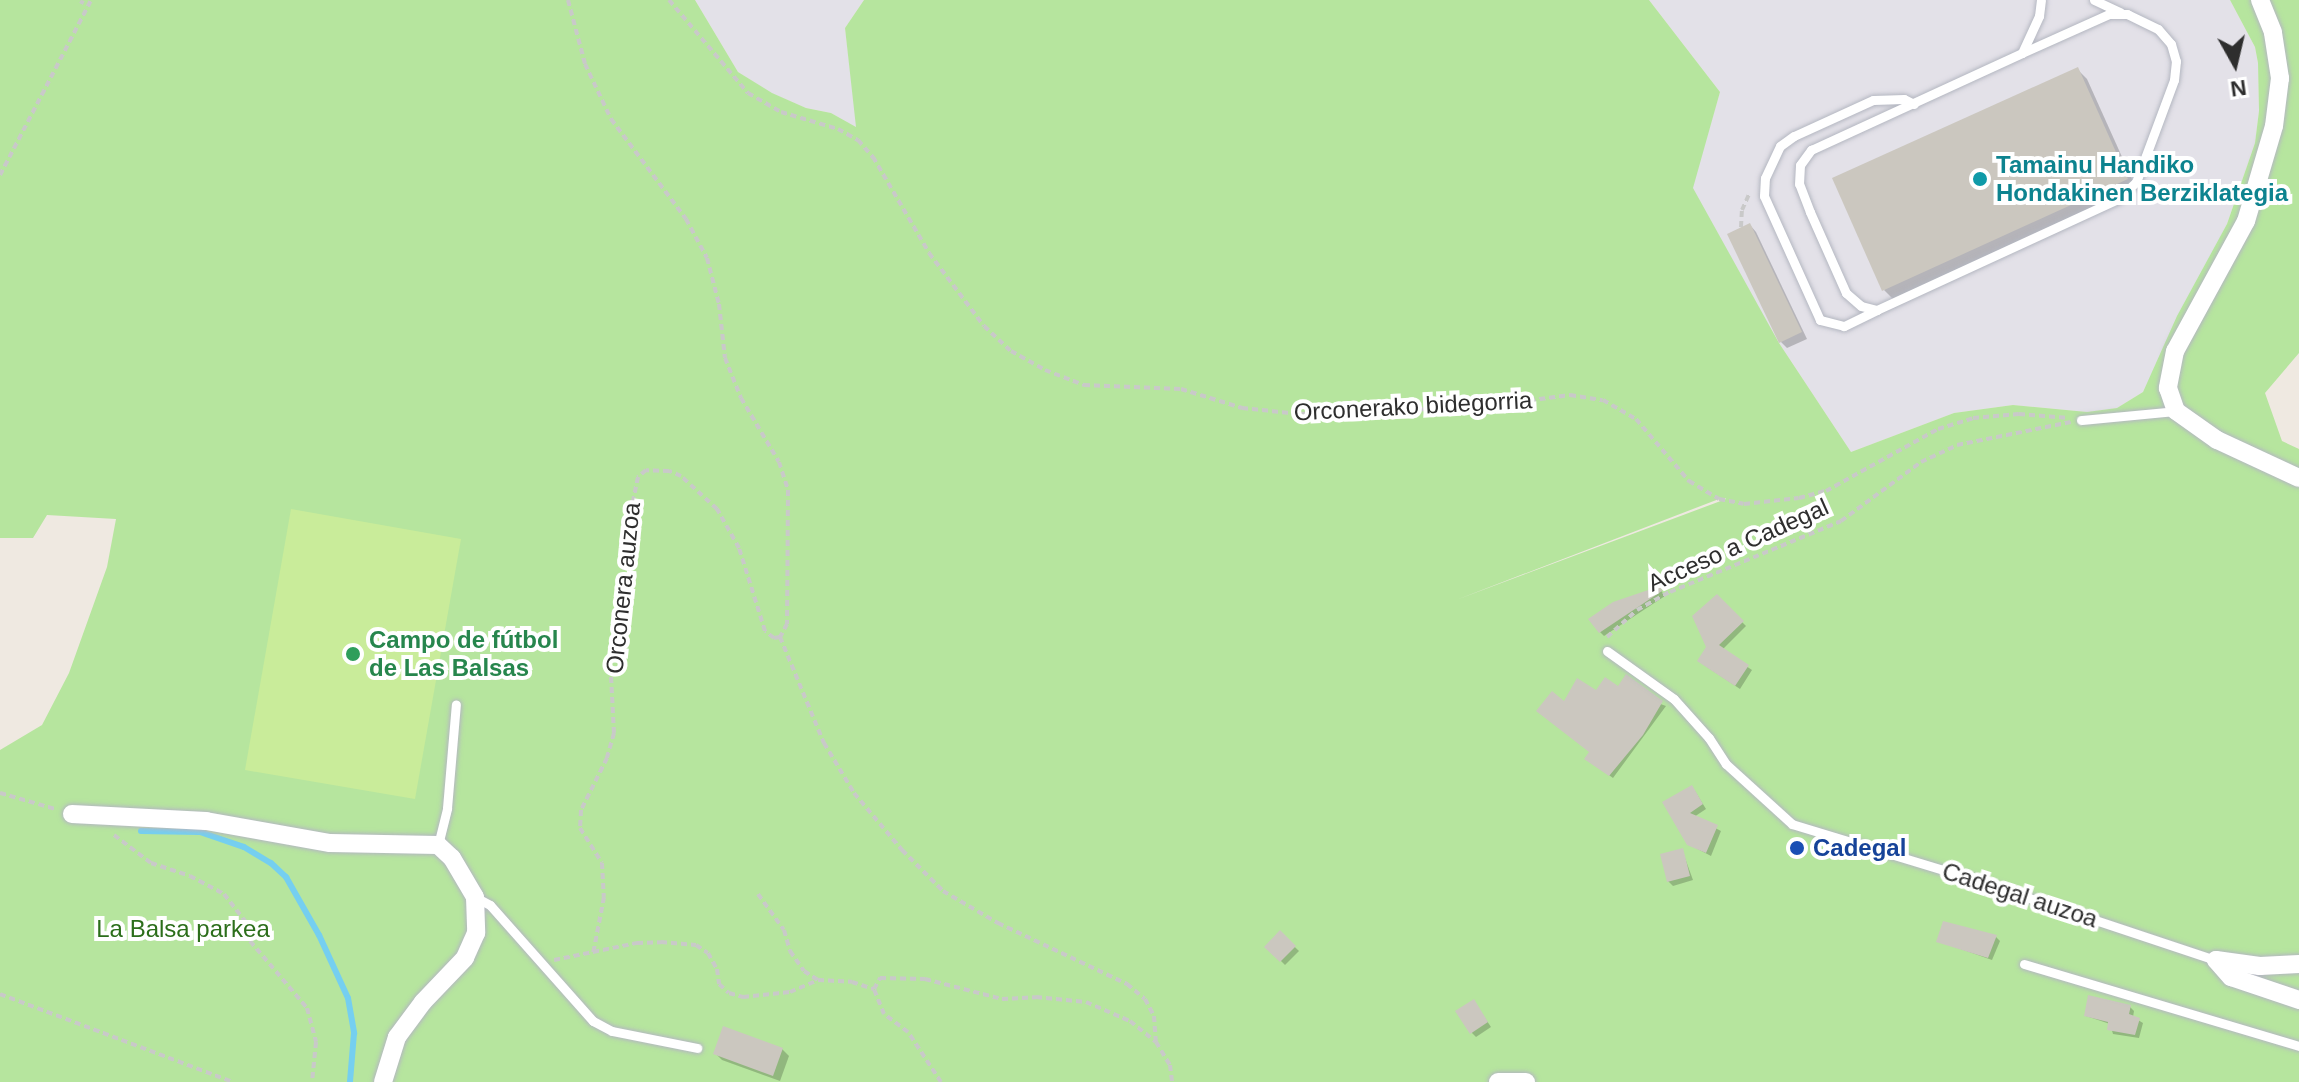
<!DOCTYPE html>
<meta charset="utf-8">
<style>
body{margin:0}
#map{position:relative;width:2299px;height:1082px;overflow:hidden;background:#efe9e1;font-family:Helvetica,sans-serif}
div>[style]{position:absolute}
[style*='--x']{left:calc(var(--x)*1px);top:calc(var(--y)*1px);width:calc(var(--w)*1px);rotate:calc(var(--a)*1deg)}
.industrial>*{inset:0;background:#e3e1e8}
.green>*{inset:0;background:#b6e59e}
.pitch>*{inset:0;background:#c9ec9a}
.shadow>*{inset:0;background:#0003}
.stream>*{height:6px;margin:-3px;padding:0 3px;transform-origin:3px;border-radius:3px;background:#75cff0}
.building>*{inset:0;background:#cbc7bf}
.path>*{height:4px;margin-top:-2px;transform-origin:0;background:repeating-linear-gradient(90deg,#c9c9c9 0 6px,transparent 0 10px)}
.roads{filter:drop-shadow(0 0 2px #b4b7c1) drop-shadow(0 0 2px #b4b7c1)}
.lane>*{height:9px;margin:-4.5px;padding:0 4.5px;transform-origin:4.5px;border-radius:4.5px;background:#fff}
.street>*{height:18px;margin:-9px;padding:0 9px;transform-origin:9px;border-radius:9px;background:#fff}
.dots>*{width:22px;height:22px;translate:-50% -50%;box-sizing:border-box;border:4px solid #fff;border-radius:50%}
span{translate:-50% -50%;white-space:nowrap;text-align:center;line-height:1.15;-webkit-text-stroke:8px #fff;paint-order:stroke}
.culture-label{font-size:24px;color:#0d838f;font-weight:700}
.left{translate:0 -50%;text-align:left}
.street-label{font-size:24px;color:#2e2e2e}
.leisure-label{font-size:24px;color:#27864d;font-weight:700}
.transit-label{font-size:24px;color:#164399;font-weight:700}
.park-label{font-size:24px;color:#2c6e1b}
.north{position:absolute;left:2195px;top:24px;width:80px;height:80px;-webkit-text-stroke:6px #fff;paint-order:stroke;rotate:172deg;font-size:22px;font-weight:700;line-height:32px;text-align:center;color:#2e2e2e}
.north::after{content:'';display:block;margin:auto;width:28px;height:36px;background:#2e2e2e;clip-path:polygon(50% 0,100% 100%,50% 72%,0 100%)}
</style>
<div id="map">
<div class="industrial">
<div style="clip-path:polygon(695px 0,864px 0,845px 28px,857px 128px,831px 113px,806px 108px,771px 93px,738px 72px)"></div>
<div style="clip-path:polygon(1649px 0,2230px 0,2255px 47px,2258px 63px,2259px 111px,2255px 143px,2227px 224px,2143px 392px,2117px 408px,2087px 412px,2013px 405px,1954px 413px,1851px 452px,1779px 343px,1692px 188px,1720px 92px)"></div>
</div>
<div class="green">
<div style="clip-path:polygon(evenodd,0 0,695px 0,738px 72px,772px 93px,806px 108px,831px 113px,856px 127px,845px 28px,864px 0,1649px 0,1720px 92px,1693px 188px,1779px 343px,1851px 452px,1954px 413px,2013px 405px,2087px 412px,2117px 408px,2143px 392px,2177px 316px,2227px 224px,2255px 143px,2259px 111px,2258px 63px,2255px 47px,2230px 0,2299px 0,2299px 353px,2265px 393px,2282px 441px,2299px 449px,2299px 1082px,0 1082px,0 750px,42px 725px,69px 673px,107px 567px,116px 519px,47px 515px,33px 538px,0 538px,0 0,1725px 498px,1726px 499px,1456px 600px,1719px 499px,1725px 498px)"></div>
</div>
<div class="pitch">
<div style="clip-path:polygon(291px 509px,461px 539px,415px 799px,245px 770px)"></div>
</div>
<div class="shadow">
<div style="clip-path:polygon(2078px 70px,2087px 79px,2136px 188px,1893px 299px,1884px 290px)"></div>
<div style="clip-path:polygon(1750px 225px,1756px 232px,1807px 339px,1787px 348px,1781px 342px)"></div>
<div style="clip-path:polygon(1659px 588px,1665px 596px,1604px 636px,1600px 632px)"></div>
<div style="clip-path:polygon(1717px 597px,1746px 626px,1722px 650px,1752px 670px,1740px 689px,1704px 665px)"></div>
<div style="clip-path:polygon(1619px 689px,1666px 706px,1613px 778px,1591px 762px,1591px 753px,1565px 704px)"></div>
<div style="clip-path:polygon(1695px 791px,1706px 809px,1694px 817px,1721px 831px,1711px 856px,1688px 844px,1665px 802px)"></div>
<div style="clip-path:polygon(1682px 850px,1693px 880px,1673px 886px,1668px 881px)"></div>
<div style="clip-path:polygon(1280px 933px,1299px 951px,1285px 965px,1267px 947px)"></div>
<div style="clip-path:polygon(1996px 937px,2000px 941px,1992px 960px,1938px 941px)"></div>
<div style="clip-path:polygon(1477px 1006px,1491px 1027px,1476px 1037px,1472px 1033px)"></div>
<div style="clip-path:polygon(2130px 1007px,2134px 1011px,2133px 1017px,2143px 1023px,2139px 1038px,2113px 1034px,2110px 1024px,2086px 1016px)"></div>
<div style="clip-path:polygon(782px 1049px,789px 1056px,780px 1081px,722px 1060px,715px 1053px)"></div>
</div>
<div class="stream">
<div style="--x:141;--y:831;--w:59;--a:1"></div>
<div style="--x:200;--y:832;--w:46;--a:18.8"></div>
<div style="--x:244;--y:847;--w:31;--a:31"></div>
<div style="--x:271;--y:863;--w:21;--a:43"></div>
<div style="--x:286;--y:877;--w:67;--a:60.4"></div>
<div style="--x:319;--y:935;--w:69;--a:65.3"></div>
<div style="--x:348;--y:998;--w:36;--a:80"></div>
<div style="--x:354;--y:1033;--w:49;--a:94.7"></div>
</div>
<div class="building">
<div style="clip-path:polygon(2078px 67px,2128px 179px,1882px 291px,1832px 178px)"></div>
<div style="clip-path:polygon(1750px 223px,1802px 332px,1779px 343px,1727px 234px)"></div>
<div style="clip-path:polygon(1660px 586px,1662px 591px,1599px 633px,1588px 619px,1613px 602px)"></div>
<div style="clip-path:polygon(1717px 594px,1744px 621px,1719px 645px,1749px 665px,1735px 686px,1697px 661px,1706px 647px,1692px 616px)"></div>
<div style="clip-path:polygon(1626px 674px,1663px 701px,1643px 735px,1609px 776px,1584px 759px,1589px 752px,1536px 711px,1552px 691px,1564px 701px,1577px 678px,1596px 690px,1605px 677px,1618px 686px)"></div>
<div style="clip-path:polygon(1692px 785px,1703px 804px,1690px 813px,1718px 825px,1706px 853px,1687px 845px,1662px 802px)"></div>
<div style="clip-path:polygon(1683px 848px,1690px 876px,1667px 882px,1660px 854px)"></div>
<div style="clip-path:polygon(1943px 921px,1997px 935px,1988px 958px,1936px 942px)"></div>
<div style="clip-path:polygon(1280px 930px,1296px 946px,1280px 962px,1264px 947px)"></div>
<div style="clip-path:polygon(2088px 995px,2131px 1005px,2129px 1014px,2140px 1018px,2135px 1035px,2107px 1030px,2108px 1022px,2084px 1016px)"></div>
<div style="clip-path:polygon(1474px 999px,1488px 1022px,1470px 1034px,1455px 1011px)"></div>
<div style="clip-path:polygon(723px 1026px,783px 1048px,773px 1076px,713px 1054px)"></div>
</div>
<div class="path">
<div style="--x:568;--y:0;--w:66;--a:75.1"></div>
<div style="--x:585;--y:64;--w:61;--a:64.7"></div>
<div style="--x:611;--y:119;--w:125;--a:53.1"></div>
<div style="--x:686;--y:219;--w:44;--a:61.7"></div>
<div style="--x:707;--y:258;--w:48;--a:75.4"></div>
<div style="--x:719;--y:304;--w:54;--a:83.7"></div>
<div style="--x:725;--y:358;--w:43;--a:68.2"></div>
<div style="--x:741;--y:398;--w:74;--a:59.3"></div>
<div style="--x:779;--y:462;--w:29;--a:72"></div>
<div style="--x:788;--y:490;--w:134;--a:90.4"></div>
<div style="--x:787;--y:624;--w:15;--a:118"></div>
<div style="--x:780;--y:637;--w:6;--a:171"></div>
<div style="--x:774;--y:638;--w:11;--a:-142"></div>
<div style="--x:765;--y:631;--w:87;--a:-107.4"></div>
<div style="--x:739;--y:548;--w:45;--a:-119.4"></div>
<div style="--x:717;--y:509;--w:49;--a:-137.5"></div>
<div style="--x:681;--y:476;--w:13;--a:-157"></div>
<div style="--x:669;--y:471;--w:23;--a:-178"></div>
<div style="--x:646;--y:470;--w:11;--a:139"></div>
<div style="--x:638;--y:477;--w:58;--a:101.9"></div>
<div style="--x:626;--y:534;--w:56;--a:93.1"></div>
<div style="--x:623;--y:590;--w:68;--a:101"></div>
<div style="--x:610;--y:657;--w:76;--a:87"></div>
<div style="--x:614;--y:733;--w:26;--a:106"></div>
<div style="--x:607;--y:758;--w:58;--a:116.6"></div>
<div style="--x:581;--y:810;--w:18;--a:93"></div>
<div style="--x:580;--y:828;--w:41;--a:57.8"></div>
<div style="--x:602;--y:863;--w:34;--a:87"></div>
<div style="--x:604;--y:897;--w:58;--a:100.9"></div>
<div style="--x:669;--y:0;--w:122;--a:49.7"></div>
<div style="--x:748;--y:93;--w:38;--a:30"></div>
<div style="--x:781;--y:112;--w:59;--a:16.6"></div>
<div style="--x:838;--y:129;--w:23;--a:29"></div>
<div style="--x:858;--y:140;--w:23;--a:49"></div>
<div style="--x:873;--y:157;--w:111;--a:59.7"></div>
<div style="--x:929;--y:253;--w:91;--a:53"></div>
<div style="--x:984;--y:326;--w:37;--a:43"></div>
<div style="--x:1011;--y:351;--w:39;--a:29"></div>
<div style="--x:1045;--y:370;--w:42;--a:21"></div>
<div style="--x:1084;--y:385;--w:97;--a:2.4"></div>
<div style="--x:1181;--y:389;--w:64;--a:17.3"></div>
<div style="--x:1242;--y:408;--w:58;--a:5.9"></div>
<div style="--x:1300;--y:414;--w:180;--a:-2.2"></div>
<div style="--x:1480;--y:407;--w:91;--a:-7.6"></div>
<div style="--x:1570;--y:395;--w:33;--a:9"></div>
<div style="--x:1603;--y:400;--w:38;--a:30"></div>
<div style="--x:1636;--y:419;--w:82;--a:49.5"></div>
<div style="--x:1689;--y:481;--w:35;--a:31"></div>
<div style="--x:1719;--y:499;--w:25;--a:11"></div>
<div style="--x:1744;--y:504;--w:55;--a:-6.2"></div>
<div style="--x:1799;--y:498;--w:28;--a:-15"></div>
<div style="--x:1826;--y:491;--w:128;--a:-29"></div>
<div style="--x:1938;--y:429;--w:37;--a:-17"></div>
<div style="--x:1973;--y:418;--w:46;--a:-5"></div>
<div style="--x:2019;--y:414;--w:50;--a:4.6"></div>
<div style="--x:81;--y:4;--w:4;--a:-63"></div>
<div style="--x:0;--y:175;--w:197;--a:-62.5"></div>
<div style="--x:1741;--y:227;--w:17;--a:-87"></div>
<div style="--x:1742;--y:210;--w:17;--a:-66"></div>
<div style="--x:780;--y:637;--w:115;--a:67.5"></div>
<div style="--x:824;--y:743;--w:58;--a:59"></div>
<div style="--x:854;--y:793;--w:75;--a:49.9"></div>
<div style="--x:902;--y:850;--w:58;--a:45"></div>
<div style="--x:943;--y:891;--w:64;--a:30.2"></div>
<div style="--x:998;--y:923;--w:143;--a:25.3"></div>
<div style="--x:1127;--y:984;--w:23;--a:40"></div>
<div style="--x:1145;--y:999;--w:19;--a:62"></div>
<div style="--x:1154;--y:1016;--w:26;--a:86"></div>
<div style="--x:1607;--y:637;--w:40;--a:-42"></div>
<div style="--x:1637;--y:610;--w:38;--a:-29"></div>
<div style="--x:1670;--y:592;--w:185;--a:-22.5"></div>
<div style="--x:1841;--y:521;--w:99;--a:-36.4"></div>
<div style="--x:1921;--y:462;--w:40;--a:-25"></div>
<div style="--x:1957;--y:445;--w:116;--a:-11.4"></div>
<div style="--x:0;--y:793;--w:57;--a:16.2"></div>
<div style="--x:114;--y:835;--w:46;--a:37.1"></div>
<div style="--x:151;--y:863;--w:41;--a:18.4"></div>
<div style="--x:190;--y:876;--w:38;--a:28"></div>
<div style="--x:224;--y:894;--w:37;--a:52"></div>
<div style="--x:247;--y:923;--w:18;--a:81"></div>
<div style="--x:250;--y:941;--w:88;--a:49.6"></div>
<div style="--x:307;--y:1008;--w:35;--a:75"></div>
<div style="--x:316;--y:1042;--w:40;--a:95.7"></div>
<div style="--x:758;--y:894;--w:44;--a:54.2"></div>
<div style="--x:784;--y:930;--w:22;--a:74"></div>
<div style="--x:790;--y:951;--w:24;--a:55"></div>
<div style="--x:804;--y:971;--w:17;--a:33"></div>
<div style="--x:818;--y:980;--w:34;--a:3"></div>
<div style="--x:852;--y:982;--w:23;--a:18"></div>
<div style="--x:554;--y:960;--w:85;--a:-11.6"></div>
<div style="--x:637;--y:943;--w:24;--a:-2"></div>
<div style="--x:661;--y:942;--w:35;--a:5"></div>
<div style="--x:696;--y:945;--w:14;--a:34"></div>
<div style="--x:708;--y:953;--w:18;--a:61"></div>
<div style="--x:717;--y:969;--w:15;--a:82"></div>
<div style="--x:719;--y:984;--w:13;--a:42"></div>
<div style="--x:729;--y:993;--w:15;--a:16"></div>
<div style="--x:743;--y:997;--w:47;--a:-6.1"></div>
<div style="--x:790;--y:992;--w:30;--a:-23"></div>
<div style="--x:0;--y:994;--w:249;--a:20.7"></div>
<div style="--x:941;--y:1082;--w:60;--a:-123.4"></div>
<div style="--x:908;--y:1032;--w:30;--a:-143"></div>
<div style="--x:884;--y:1014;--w:27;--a:-112"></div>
<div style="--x:874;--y:989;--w:13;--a:-61"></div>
<div style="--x:880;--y:978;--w:45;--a:1.3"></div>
<div style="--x:925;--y:979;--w:80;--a:14.6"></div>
<div style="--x:1002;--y:999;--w:34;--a:-3"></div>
<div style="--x:1036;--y:997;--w:50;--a:5.7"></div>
<div style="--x:1086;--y:1002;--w:48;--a:23.4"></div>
<div style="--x:1130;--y:1021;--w:33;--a:39"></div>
<div style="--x:1156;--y:1042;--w:27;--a:59"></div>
<div style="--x:1170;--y:1065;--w:17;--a:83"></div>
</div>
<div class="roads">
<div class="lane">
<div style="--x:2094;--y:0;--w:29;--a:25"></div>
<div style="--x:2022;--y:53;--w:95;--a:-24.1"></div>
<div style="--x:2109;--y:14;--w:18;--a:0"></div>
<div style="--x:2127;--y:14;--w:34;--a:26"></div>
<div style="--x:2158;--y:29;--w:20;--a:49"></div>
<div style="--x:2171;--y:44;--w:18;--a:74"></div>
<div style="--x:2176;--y:61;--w:19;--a:96"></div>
<div style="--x:2174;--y:80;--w:109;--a:110.4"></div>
<div style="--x:2136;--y:182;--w:25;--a:137"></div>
<div style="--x:2118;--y:199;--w:265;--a:155.3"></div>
<div style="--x:1877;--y:310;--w:16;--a:-166"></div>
<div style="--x:1861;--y:306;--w:20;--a:-139"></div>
<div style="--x:1846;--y:293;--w:89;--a:-114"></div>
<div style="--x:1810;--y:212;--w:30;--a:-111"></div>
<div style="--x:1799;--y:184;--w:19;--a:-87"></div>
<div style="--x:1800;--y:165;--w:19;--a:-54"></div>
<div style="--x:1811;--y:150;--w:232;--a:-24.7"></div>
<div style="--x:2022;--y:53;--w:41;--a:-65.3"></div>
<div style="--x:2039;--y:16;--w:16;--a:-83"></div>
<div style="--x:1877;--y:310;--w:37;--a:154"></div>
<div style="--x:1844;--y:326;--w:25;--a:-166"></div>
<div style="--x:1820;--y:320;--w:136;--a:-114.3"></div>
<div style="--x:1764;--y:196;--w:18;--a:-87"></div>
<div style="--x:1765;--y:178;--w:35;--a:-65"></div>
<div style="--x:1780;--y:146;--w:17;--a:-36"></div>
<div style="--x:1794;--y:136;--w:87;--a:-24.5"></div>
<div style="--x:1873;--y:100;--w:31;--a:-2"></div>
<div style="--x:1904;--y:99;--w:11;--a:27"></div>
<div style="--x:2081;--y:420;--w:95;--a:-5.4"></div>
<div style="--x:1607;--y:651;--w:82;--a:35.6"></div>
<div style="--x:1674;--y:699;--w:52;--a:48.1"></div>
<div style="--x:1709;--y:738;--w:31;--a:57"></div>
<div style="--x:1726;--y:764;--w:89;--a:42.3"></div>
<div style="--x:1792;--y:824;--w:176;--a:16.9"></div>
<div style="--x:1960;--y:875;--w:270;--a:18.4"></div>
<div style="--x:438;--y:845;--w:38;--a:-76"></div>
<div style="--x:447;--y:808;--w:104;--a:-85.1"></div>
<div style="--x:475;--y:897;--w:17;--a:28"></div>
<div style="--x:490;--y:905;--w:155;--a:48.4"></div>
<div style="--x:593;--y:1021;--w:21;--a:28"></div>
<div style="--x:612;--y:1031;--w:87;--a:11.3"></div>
<div style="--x:2024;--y:964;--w:287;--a:16.6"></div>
</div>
<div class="street">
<div style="--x:2260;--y:0;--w:35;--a:68"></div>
<div style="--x:2273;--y:33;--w:46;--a:81.2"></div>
<div style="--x:2280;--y:78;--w:48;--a:97.1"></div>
<div style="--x:2274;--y:126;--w:99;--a:106.4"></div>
<div style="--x:2246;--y:221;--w:148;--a:118.6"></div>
<div style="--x:2175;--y:351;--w:38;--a:101"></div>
<div style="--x:2168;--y:388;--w:24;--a:71"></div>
<div style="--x:2176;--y:411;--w:50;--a:35.3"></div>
<div style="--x:2217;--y:440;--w:90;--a:24.9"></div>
<div style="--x:72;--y:814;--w:134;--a:3"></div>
<div style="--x:206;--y:821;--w:126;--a:10.1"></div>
<div style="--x:330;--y:843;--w:108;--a:1.1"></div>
<div style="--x:438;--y:845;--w:19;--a:43"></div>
<div style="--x:452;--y:858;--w:45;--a:59.5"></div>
<div style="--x:475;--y:897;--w:36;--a:88"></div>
<div style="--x:476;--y:933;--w:27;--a:114"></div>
<div style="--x:465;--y:958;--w:61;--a:133.7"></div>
<div style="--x:423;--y:1002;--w:44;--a:126.6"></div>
<div style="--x:397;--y:1037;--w:47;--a:107.3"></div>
<div style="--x:2216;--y:960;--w:23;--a:49"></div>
<div style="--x:2231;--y:977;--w:72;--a:18.7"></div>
<div style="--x:2216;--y:960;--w:44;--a:7.8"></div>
<div style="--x:2260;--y:966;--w:39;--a:-3"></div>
<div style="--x:1498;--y:1082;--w:28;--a:0"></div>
</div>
</div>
<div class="dots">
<div style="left:1980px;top:179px;background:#0f9aa8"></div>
<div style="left:353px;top:654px;background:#2e9e5b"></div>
<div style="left:1797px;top:848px;background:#1a4fb4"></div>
</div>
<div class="culture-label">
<span class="left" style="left:1996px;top:179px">Tamainu Handiko<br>Hondakinen Berziklategia</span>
</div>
<div class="street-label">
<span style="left:1413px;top:406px;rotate:-3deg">Orconerako bidegorria</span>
<span style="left:1738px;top:545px;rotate:-24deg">Acceso a Cadegal</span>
<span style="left:623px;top:588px;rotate:-84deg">Orconera auzoa</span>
<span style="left:2020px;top:895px;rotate:18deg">Cadegal auzoa</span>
</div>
<div class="leisure-label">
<span class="left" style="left:369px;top:654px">Campo de fútbol<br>de Las Balsas</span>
</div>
<div class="transit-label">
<span class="left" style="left:1813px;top:848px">Cadegal</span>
</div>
<div class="park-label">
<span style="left:183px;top:929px">La Balsa parkea</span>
</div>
<div class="north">N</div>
</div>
